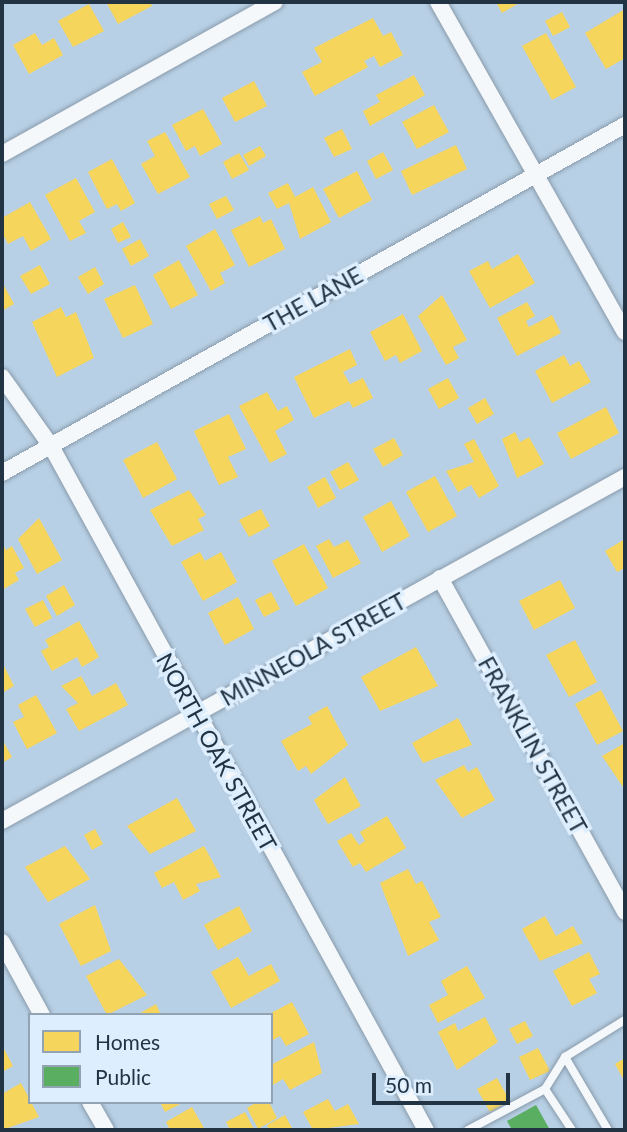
<!DOCTYPE html>
<style>
body{margin:0}
#map{position:relative;width:627px;height:1132px;overflow:hidden;background:#b8d0e5;font-family:Lato,sans-serif}
div>[style]{position:absolute}
[style*='--x']{left:calc(var(--x)*1px);top:calc(var(--y)*1px);width:calc(var(--w)*1px);rotate:calc(var(--a)*1deg)}
.homes>*{inset:0;background:#f6d55c}
.public>*{inset:0;background:#5aae61}
.roads{filter:drop-shadow(0 0 2px #899bac) drop-shadow(0 0 2px #899bac)}
.lane>*{height:8px;margin:-4px;padding:0 4px;transform-origin:4px;border-radius:4px;background:#f4f8fb}
.street>*{height:16px;margin:-8px;padding:0 8px;transform-origin:8px;border-radius:8px;background:#f4f8fb}
span{translate:-50% -50%;white-space:nowrap;text-align:center;line-height:1.15;-webkit-text-stroke:7px #def;paint-order:stroke}
.street-label{font-size:23px;color:#223443}
.frame{position:absolute;inset:0;border:4px solid #223443;pointer-events:none}
.legend{position:absolute;left:28px;top:1013px;width:245px;height:91px;box-sizing:border-box;background:#def;border:2px solid #92a4b4;margin:0;padding:9px 12px;list-style:none;font-size:21px;color:#223443}
.legend li{display:flex;align-items:center;gap:14px;height:35px}
.legend b{width:35px;border:2px solid #92a4b4}
.scale{position:absolute;left:372px;top:1073px;width:138px;height:32px;box-sizing:border-box;border:4px solid #223443;border-top:0;padding-left:9px;font-size:21px;line-height:24px;white-space:nowrap;color:#223443;-webkit-text-stroke:5px #def;paint-order:stroke}
</style>
<div id="map">
<div class="homes">
<div style="clip-path:polygon(106px 2px,150px 2px,152px 6px,118px 24px)"></div>
<div style="clip-path:polygon(496px 2px,521px 2px,502px 13px)"></div>
<div style="clip-path:polygon(89px 4px,104px 31px,73px 47px,58px 21px)"></div>
<div style="clip-path:polygon(625px 9px,625px 58px,606px 69px,585px 33px)"></div>
<div style="clip-path:polygon(562px 12px,570px 27px,553px 36px,545px 21px)"></div>
<div style="clip-path:polygon(373px 18px,383px 36px,391px 32px,403px 55px,380px 67px,374px 56px,364px 61px,368px 67px,315px 96px,302px 72px,322px 62px,314px 48px)"></div>
<div style="clip-path:polygon(35px 33px,42px 45px,54px 38px,63px 55px,29px 74px,13px 45px)"></div>
<div style="clip-path:polygon(546px 33px,576px 87px,552px 100px,522px 46px)"></div>
<div style="clip-path:polygon(414px 75px,425px 95px,370px 126px,363px 111px,380px 102px,376px 95px)"></div>
<div style="clip-path:polygon(254px 81px,267px 106px,235px 122px,222px 98px)"></div>
<div style="clip-path:polygon(434px 105px,449px 132px,417px 149px,402px 122px)"></div>
<div style="clip-path:polygon(203px 109px,222px 144px,200px 156px,195px 146px,186px 151px,172px 125px)"></div>
<div style="clip-path:polygon(342px 129px,352px 149px,334px 157px,324px 138px)"></div>
<div style="clip-path:polygon(165px 132px,190px 177px,158px 194px,141px 164px,155px 156px,147px 141px)"></div>
<div style="clip-path:polygon(456px 145px,467px 169px,412px 195px,401px 171px)"></div>
<div style="clip-path:polygon(260px 146px,266px 156px,249px 166px,243px 155px)"></div>
<div style="clip-path:polygon(383px 152px,393px 170px,376px 179px,367px 161px)"></div>
<div style="clip-path:polygon(239px 153px,249px 170px,232px 179px,223px 162px)"></div>
<div style="clip-path:polygon(112px 159px,135px 203px,121px 211px,117px 204px,107px 209px,88px 172px)"></div>
<div style="clip-path:polygon(357px 171px,372px 200px,339px 218px,323px 189px)"></div>
<div style="clip-path:polygon(76px 178px,95px 212px,79px 221px,86px 233px,70px 241px,45px 195px)"></div>
<div style="clip-path:polygon(288px 183px,295px 197px,313px 187px,331px 222px,300px 239px,289px 203px,277px 209px,268px 193px)"></div>
<div style="clip-path:polygon(226px 196px,234px 210px,217px 219px,209px 204px)"></div>
<div style="clip-path:polygon(30px 202px,51px 239px,31px 251px,23px 236px,8px 244px,2px 232px,2px 218px)"></div>
<div style="clip-path:polygon(260px 216px,263px 223px,271px 219px,285px 249px,249px 267px,231px 230px)"></div>
<div style="clip-path:polygon(123px 222px,131px 237px,118px 243px,111px 229px)"></div>
<div style="clip-path:polygon(215px 229px,235px 265px,220px 273px,225px 283px,211px 291px,186px 246px)"></div>
<div style="clip-path:polygon(140px 239px,149px 256px,131px 266px,122px 249px)"></div>
<div style="clip-path:polygon(518px 254px,535px 283px,490px 308px,469px 271px,488px 261px,492px 269px)"></div>
<div style="clip-path:polygon(179px 260px,198px 295px,171px 309px,153px 275px)"></div>
<div style="clip-path:polygon(40px 265px,50px 284px,31px 294px,20px 276px)"></div>
<div style="clip-path:polygon(95px 267px,104px 284px,88px 294px,78px 277px)"></div>
<div style="clip-path:polygon(2px 282px,14px 304px,2px 311px)"></div>
<div style="clip-path:polygon(135px 285px,153px 324px,123px 338px,104px 299px)"></div>
<div style="clip-path:polygon(442px 295px,467px 340px,453px 347px,459px 358px,446px 365px,418px 316px)"></div>
<div style="clip-path:polygon(527px 302px,535px 316px,526px 321px,529px 327px,552px 315px,561px 333px,517px 356px,497px 318px)"></div>
<div style="clip-path:polygon(61px 307px,66px 317px,76px 312px,94px 358px,57px 377px,32px 322px)"></div>
<div style="clip-path:polygon(403px 314px,422px 351px,400px 363px,396px 355px,385px 361px,370px 332px)"></div>
<div style="clip-path:polygon(350px 349px,357px 365px,343px 372px,350px 384px,363px 378px,373px 398px,353px 408px,349px 401px,314px 418px,294px 377px)"></div>
<div style="clip-path:polygon(564px 355px,570px 366px,579px 361px,591px 382px,552px 403px,535px 371px)"></div>
<div style="clip-path:polygon(448px 378px,459px 398px,439px 409px,428px 389px)"></div>
<div style="clip-path:polygon(267px 392px,278px 411px,287px 406px,294px 420px,275px 431px,287px 454px,270px 463px,239px 406px)"></div>
<div style="clip-path:polygon(485px 398px,494px 414px,477px 424px,468px 408px)"></div>
<div style="clip-path:polygon(606px 407px,619px 433px,571px 459px,557px 433px)"></div>
<div style="clip-path:polygon(229px 414px,246px 449px,228px 457px,238px 477px,219px 485px,194px 431px)"></div>
<div style="clip-path:polygon(515px 432px,520px 442px,529px 437px,544px 464px,517px 478px,502px 439px)"></div>
<div style="clip-path:polygon(394px 438px,403px 455px,383px 467px,373px 449px)"></div>
<div style="clip-path:polygon(474px 439px,499px 486px,479px 498px,471px 485px,458px 492px,446px 471px,474px 462px,464px 444px)"></div>
<div style="clip-path:polygon(157px 442px,177px 479px,143px 498px,123px 460px)"></div>
<div style="clip-path:polygon(348px 462px,359px 480px,340px 490px,330px 472px)"></div>
<div style="clip-path:polygon(435px 476px,457px 516px,428px 532px,406px 492px)"></div>
<div style="clip-path:polygon(325px 477px,336px 498px,318px 508px,307px 487px)"></div>
<div style="clip-path:polygon(189px 490px,206px 515px,198px 519px,204px 530px,172px 546px,150px 510px)"></div>
<div style="clip-path:polygon(391px 501px,410px 536px,382px 552px,363px 517px)"></div>
<div style="clip-path:polygon(261px 509px,270px 526px,249px 537px,239px 520px)"></div>
<div style="clip-path:polygon(39px 518px,62px 560px,37px 574px,18px 539px)"></div>
<div style="clip-path:polygon(329px 539px,334px 547px,348px 540px,361px 563px,333px 578px,316px 546px)"></div>
<div style="clip-path:polygon(625px 539px,625px 568px,617px 572px,605px 551px)"></div>
<div style="clip-path:polygon(2px 543px,6px 550px,12px 546px,24px 568px,15px 573px,19px 580px,2px 590px)"></div>
<div style="clip-path:polygon(304px 544px,328px 588px,296px 606px,272px 561px)"></div>
<div style="clip-path:polygon(200px 552px,205px 561px,221px 552px,237px 582px,203px 601px,181px 562px)"></div>
<div style="clip-path:polygon(560px 580px,575px 608px,534px 630px,519px 601px)"></div>
<div style="clip-path:polygon(64px 585px,75px 605px,57px 616px,46px 596px)"></div>
<div style="clip-path:polygon(271px 592px,280px 609px,264px 617px,255px 600px)"></div>
<div style="clip-path:polygon(238px 597px,254px 629px,225px 645px,208px 613px)"></div>
<div style="clip-path:polygon(43px 600px,52px 618px,35px 627px,25px 609px)"></div>
<div style="clip-path:polygon(79px 621px,99px 657px,82px 667px,77px 657px,52px 671px,41px 651px,49px 647px,45px 640px)"></div>
<div style="clip-path:polygon(575px 640px,597px 682px,569px 697px,546px 655px)"></div>
<div style="clip-path:polygon(416px 647px,438px 686px,380px 711px,361px 677px)"></div>
<div style="clip-path:polygon(4px 666px,14px 686px,2px 693px,2px 667px)"></div>
<div style="clip-path:polygon(81px 676px,92px 696px,116px 683px,128px 705px,79px 731px,66px 709px,78px 703px,61px 686px)"></div>
<div style="clip-path:polygon(601px 690px,623px 731px,597px 745px,575px 704px)"></div>
<div style="clip-path:polygon(36px 695px,57px 733px,27px 749px,13px 722px,24px 717px,18px 705px)"></div>
<div style="clip-path:polygon(327px 706px,348px 745px,311px 774px,306px 766px,298px 771px,281px 741px,312px 724px,308px 717px)"></div>
<div style="clip-path:polygon(458px 718px,472px 745px,423px 763px,412px 743px)"></div>
<div style="clip-path:polygon(2px 739px,12px 757px,2px 763px)"></div>
<div style="clip-path:polygon(625px 743px,625px 790px,602px 756px)"></div>
<div style="clip-path:polygon(464px 765px,468px 772px,477px 767px,495px 800px,462px 818px,435px 780px)"></div>
<div style="clip-path:polygon(345px 777px,361px 806px,328px 824px,314px 800px)"></div>
<div style="clip-path:polygon(177px 798px,196px 831px,150px 854px,127px 826px)"></div>
<div style="clip-path:polygon(387px 816px,406px 848px,366px 872px,360px 863px,353px 867px,337px 841px,351px 833px,359px 845px,365px 841px,360px 832px)"></div>
<div style="clip-path:polygon(95px 829px,103px 844px,92px 850px,84px 835px)"></div>
<div style="clip-path:polygon(65px 846px,90px 879px,48px 902px,25px 867px)"></div>
<div style="clip-path:polygon(204px 846px,221px 877px,196px 884px,200px 891px,183px 900px,174px 882px,162px 888px,154px 873px)"></div>
<div style="clip-path:polygon(408px 869px,416px 884px,422px 881px,441px 917px,429px 922px,439px 940px,408px 956px,380px 883px)"></div>
<div style="clip-path:polygon(95px 905px,111px 951px,81px 966px,59px 924px)"></div>
<div style="clip-path:polygon(239px 906px,252px 931px,218px 950px,204px 925px)"></div>
<div style="clip-path:polygon(545px 916px,556px 936px,573px 926px,583px 943px,540px 961px,522px 929px)"></div>
<div style="clip-path:polygon(589px 952px,600px 974px,589px 979px,597px 993px,572px 1006px,553px 971px)"></div>
<div style="clip-path:polygon(238px 957px,249px 976px,271px 964px,280px 981px,231px 1008px,211px 972px)"></div>
<div style="clip-path:polygon(119px 959px,147px 995px,107px 1015px,86px 976px)"></div>
<div style="clip-path:polygon(467px 966px,485px 998px,438px 1023px,429px 1005px,448px 995px,441px 981px)"></div>
<div style="clip-path:polygon(292px 1002px,309px 1034px,286px 1046px,280px 1036px,271px 1041px,271px 1013px)"></div>
<div style="clip-path:polygon(156px 1004px,161px 1015px,137px 1015px)"></div>
<div style="clip-path:polygon(485px 1017px,498px 1042px,457px 1070px,438px 1032px,455px 1023px,458px 1031px)"></div>
<div style="clip-path:polygon(525px 1021px,533px 1036px,517px 1044px,509px 1029px)"></div>
<div style="clip-path:polygon(314px 1042px,322px 1073px,290px 1090px,283px 1079px,273px 1085px,271px 1065px)"></div>
<div style="clip-path:polygon(2px 1045px,13px 1066px,2px 1072px)"></div>
<div style="clip-path:polygon(538px 1048px,550px 1071px,530px 1080px,519px 1057px)"></div>
<div style="clip-path:polygon(625px 1058px,625px 1082px,615px 1064px)"></div>
<div style="clip-path:polygon(497px 1078px,510px 1101px,490px 1112px,477px 1089px)"></div>
<div style="clip-path:polygon(21px 1083px,39px 1117px,2px 1130px,2px 1094px)"></div>
<div style="clip-path:polygon(328px 1099px,335px 1111px,348px 1104px,359px 1124px,313px 1130px,303px 1112px)"></div>
<div style="clip-path:polygon(160px 1102px,184px 1102px,165px 1112px)"></div>
<div style="clip-path:polygon(257px 1102px,269px 1102px,277px 1118px,258px 1129px,247px 1108px)"></div>
<div style="clip-path:polygon(192px 1107px,205px 1130px,170px 1130px,166px 1122px)"></div>
<div style="clip-path:polygon(245px 1112px,254px 1129px,230px 1130px,226px 1122px)"></div>
<div style="clip-path:polygon(285px 1115px,293px 1130px,269px 1130px,267px 1125px)"></div>
</div>
<div class="public">
<div style="clip-path:polygon(536px 1105px,550px 1130px,512px 1130px,507px 1121px)"></div>
</div>
<div class="roads">
<div class="lane">
<div style="--x:565;--y:1057;--w:85;--a:59.5"></div>
<div style="--x:468;--y:1130;--w:87;--a:-28"></div>
<div style="--x:572;--y:1130;--w:49;--a:-123.4"></div>
<div style="--x:545;--y:1089;--w:38;--a:-58"></div>
<div style="--x:565;--y:1057;--w:70;--a:-31.7"></div>
</div>
<div class="street">
<div style="--x:438;--y:2;--w:379;--a:60.5"></div>
<div style="--x:2;--y:154;--w:312;--a:-29.1"></div>
<div style="--x:2;--y:377;--w:85;--a:54.6"></div>
<div style="--x:51;--y:446;--w:780;--a:61.27"></div>
<div style="--x:2;--y:473;--w:714;--a:-29.19"></div>
<div style="--x:440;--y:578;--w:382;--a:61"></div>
<div style="--x:2;--y:821;--w:712;--a:-28.91"></div>
<div style="--x:2;--y:942;--w:83;--a:61.3"></div>
<div style="--x:90;--y:1102;--w:32;--a:60"></div>
</div>
</div>
<div class="street-label">
<span style="left:313px;top:299px;rotate:-29deg">THE LANE</span>
<span style="left:313px;top:649px;rotate:-29deg">MINNEOLA STREET</span>
<span style="left:533px;top:745px;rotate:61deg">FRANKLIN STREET</span>
<span style="left:217px;top:752px;rotate:61deg">NORTH OAK STREET</span>
</div>
<div class="frame"></div>
<ul class="legend">
<li><b style="height:19px;background:#f6d55c"></b>Homes</li>
<li><b style="height:19px;background:#5aae61"></b>Public</li>
</ul>
<div class="scale">50 m</div>
</div>
